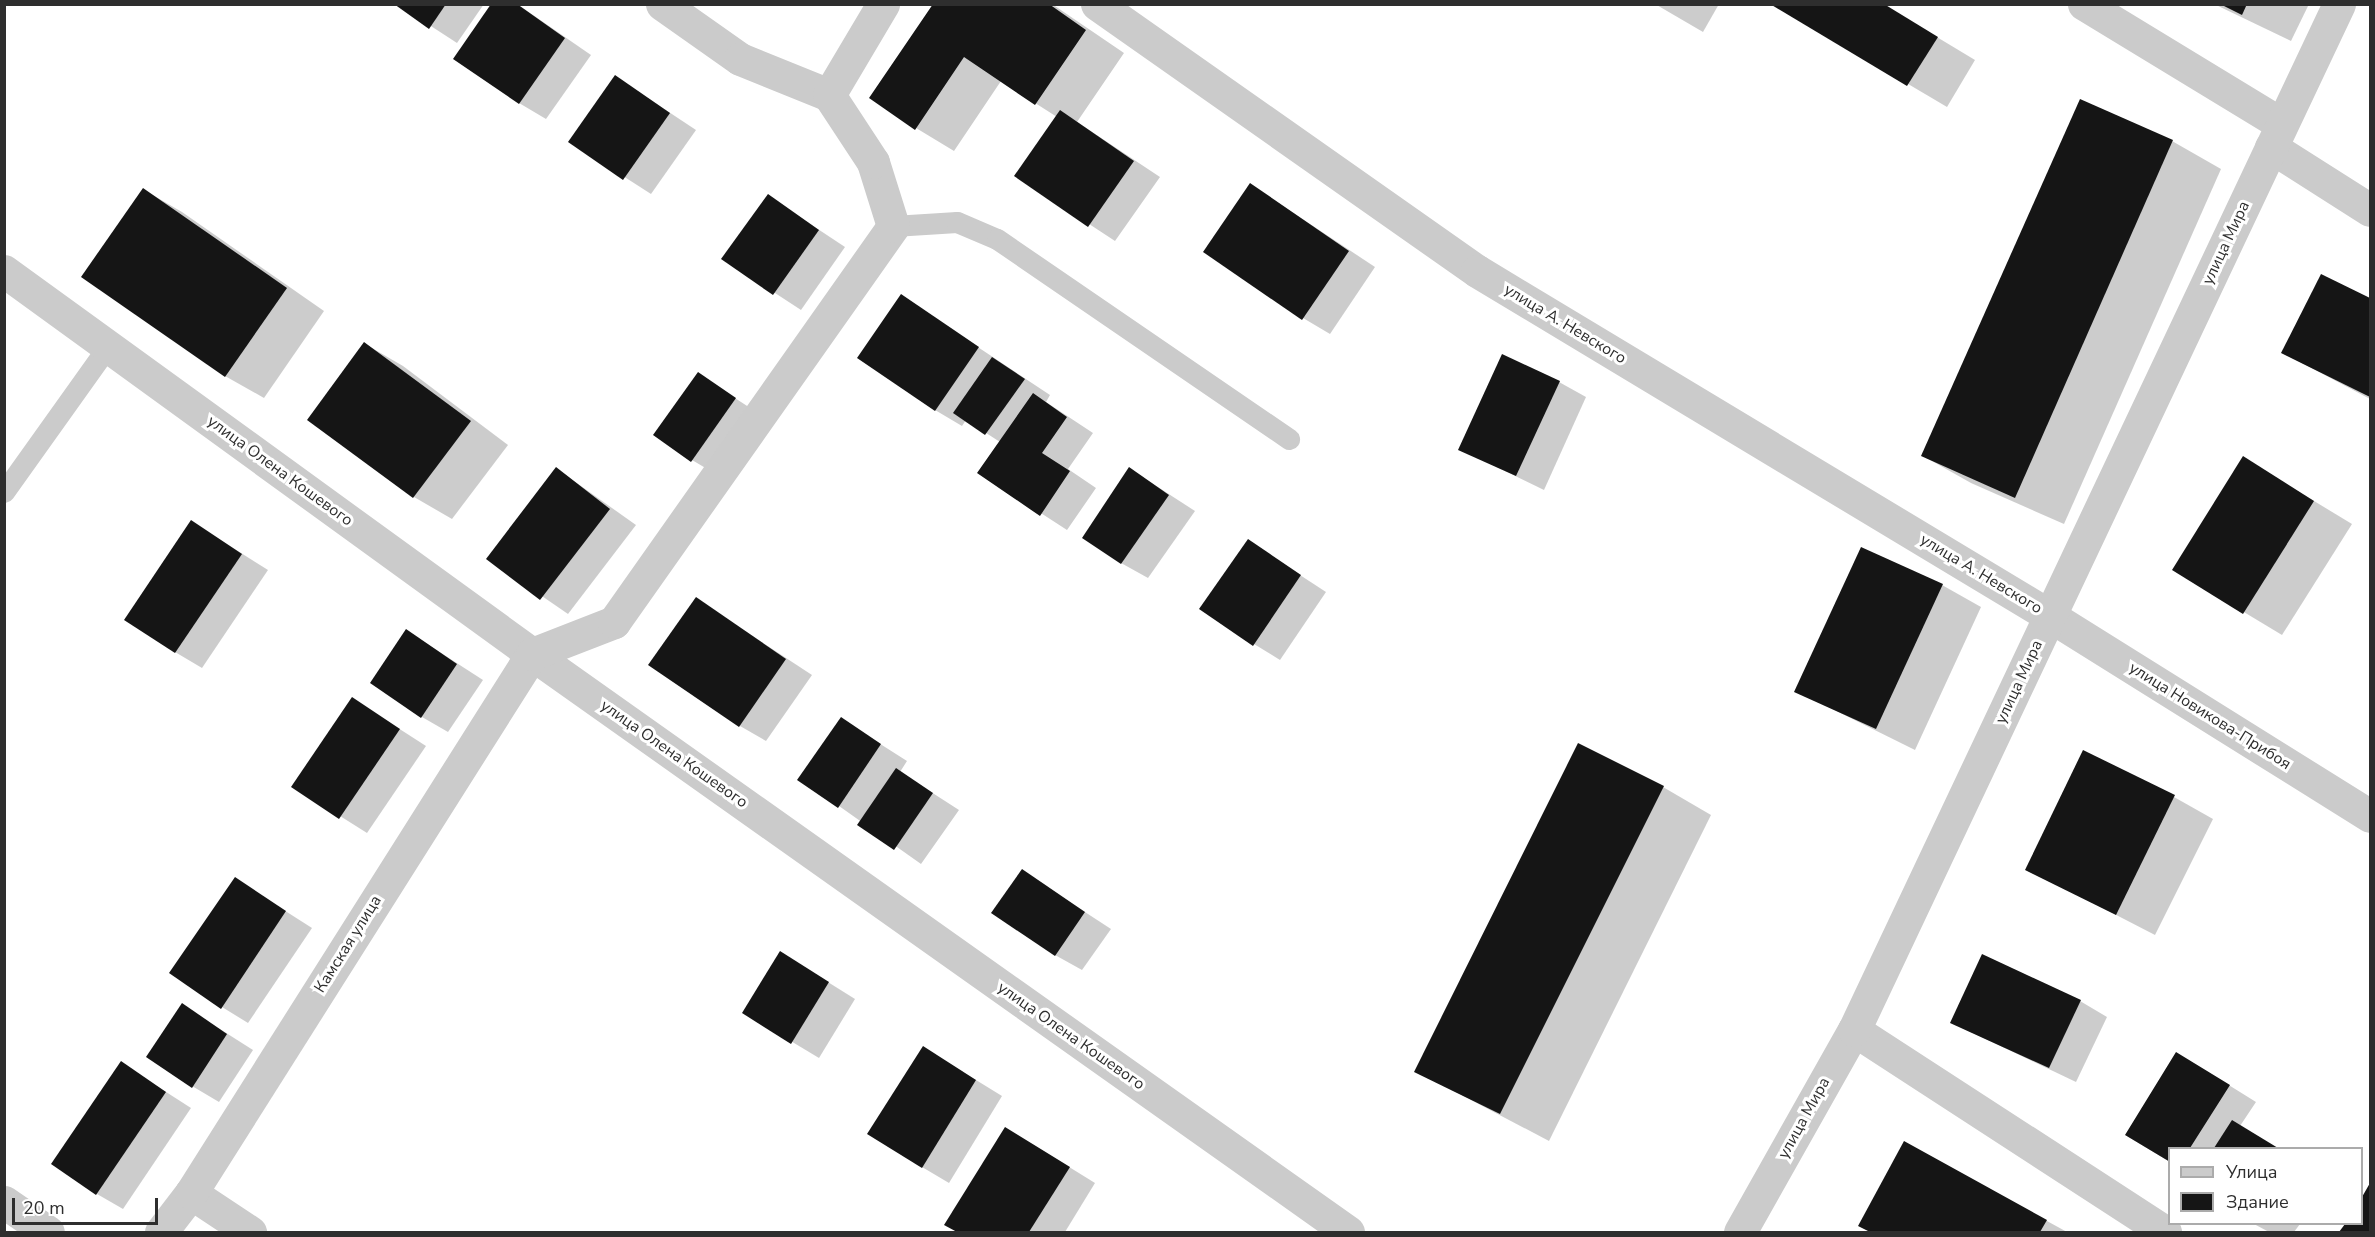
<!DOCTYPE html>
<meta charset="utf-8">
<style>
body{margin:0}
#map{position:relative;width:2375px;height:1237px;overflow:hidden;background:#fff;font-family:"Nunito Sans",sans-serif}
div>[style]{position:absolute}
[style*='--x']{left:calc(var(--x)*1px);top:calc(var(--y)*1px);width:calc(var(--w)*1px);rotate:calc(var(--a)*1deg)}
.shadow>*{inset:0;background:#0003}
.building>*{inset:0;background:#151515}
.service>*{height:21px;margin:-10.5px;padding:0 10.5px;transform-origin:10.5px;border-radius:10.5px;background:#cbcbcb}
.minor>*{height:33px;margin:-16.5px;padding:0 16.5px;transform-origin:16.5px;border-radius:16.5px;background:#cbcbcb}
span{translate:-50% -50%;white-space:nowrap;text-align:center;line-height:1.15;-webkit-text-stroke:6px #fff;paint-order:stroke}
.street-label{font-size:16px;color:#2e2e2e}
.frame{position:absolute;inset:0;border:6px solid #2e2e2e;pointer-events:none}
.legend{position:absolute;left:2168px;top:1147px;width:195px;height:78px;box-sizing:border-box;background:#fff;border:2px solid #ababab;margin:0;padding:8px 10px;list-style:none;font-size:18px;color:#2e2e2e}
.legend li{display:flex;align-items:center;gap:12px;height:30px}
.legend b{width:30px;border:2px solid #ababab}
.scale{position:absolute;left:12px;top:1198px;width:146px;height:27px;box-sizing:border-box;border:3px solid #2e2e2e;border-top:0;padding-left:8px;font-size:18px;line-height:21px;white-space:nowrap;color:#2e2e2e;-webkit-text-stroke:4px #fff;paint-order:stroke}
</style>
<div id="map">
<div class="shadow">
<div style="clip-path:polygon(397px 4px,484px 4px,457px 43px)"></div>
<div style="clip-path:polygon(517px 4px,591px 55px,546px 119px,519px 103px)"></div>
<div style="clip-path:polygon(935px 4px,1052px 4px,1124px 53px,1077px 122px,1160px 177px,1115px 241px,1016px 176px,1057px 117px,1001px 81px,954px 151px,916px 128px)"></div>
<div style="clip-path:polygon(1655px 4px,1719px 4px,1703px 32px)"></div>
<div style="clip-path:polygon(1773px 4px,1882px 4px,1975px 60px,1947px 107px)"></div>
<div style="clip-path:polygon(2214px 4px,2309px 4px,2291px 41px)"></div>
<div style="clip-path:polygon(616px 77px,696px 130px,651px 194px,570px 142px)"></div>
<div style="clip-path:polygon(2172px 141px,2221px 169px,2064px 524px,1971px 483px,1923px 456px)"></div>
<div style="clip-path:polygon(1251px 185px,1375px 267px,1330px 334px,1303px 318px)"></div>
<div style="clip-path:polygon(144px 190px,182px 212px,324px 311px,264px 398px,225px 376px)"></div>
<div style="clip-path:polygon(768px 196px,845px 247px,801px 310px,723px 259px)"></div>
<div style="clip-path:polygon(2322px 276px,2370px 300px,2370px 399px,2283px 353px)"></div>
<div style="clip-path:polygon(901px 296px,1050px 395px,1046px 402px,1093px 433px,1068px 469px,1096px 488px,1067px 530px,979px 473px,1000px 442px,966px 420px,962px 426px,935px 410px)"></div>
<div style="clip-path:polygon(365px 344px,403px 366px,508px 445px,452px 519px,414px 497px)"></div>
<div style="clip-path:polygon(698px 374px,761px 415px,719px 476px,692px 460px)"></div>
<div style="clip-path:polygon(1559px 382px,1586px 397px,1544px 490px,1460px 449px)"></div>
<div style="clip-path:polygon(2243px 458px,2352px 524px,2282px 635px,2174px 570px)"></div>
<div style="clip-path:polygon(557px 469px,636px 525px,568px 614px,488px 559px)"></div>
<div style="clip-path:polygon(1130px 469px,1195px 511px,1148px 578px,1121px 563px)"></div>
<div style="clip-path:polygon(192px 522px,268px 570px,202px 668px,175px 652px)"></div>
<div style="clip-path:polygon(1248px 541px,1326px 592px,1280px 660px,1254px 644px)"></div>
<div style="clip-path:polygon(1942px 585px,1981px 607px,1915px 750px,1796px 691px)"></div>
<div style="clip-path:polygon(696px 599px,812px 675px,766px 741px,740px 726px)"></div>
<div style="clip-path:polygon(407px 631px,483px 680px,448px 732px,422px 717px)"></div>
<div style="clip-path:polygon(353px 699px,426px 746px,367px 833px,294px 787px)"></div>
<div style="clip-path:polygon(841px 719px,907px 761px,900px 772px,959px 810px,921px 864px,839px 806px)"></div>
<div style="clip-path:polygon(1663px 787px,1711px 815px,1549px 1141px,1416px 1071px)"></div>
<div style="clip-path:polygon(2174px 797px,2213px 819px,2155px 935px,2027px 869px)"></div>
<div style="clip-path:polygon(1022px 871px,1111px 929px,1082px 970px,1055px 955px)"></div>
<div style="clip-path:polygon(235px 879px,312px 928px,248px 1023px,222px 1007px)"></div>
<div style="clip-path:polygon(807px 969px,855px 999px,819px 1058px,744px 1013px)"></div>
<div style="clip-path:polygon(2080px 1001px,2107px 1017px,2076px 1082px,1952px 1023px)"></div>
<div style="clip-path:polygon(182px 1005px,253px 1050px,219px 1102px,192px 1086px)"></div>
<div style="clip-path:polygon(121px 1063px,191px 1108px,123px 1209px,97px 1194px)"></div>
<div style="clip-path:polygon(950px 1064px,1002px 1096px,949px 1183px,922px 1167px)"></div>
<div style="clip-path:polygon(2203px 1069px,2256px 1102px,2240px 1126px,2277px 1148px,2170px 1148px,2127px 1134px)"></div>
<div style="clip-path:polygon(1905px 1143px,2047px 1221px,2067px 1232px,1872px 1232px,1860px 1225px)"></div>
<div style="clip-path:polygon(1032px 1144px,1095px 1183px,1065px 1232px,960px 1232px,946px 1224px)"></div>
<div style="clip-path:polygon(2370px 1186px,2370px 1232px,2341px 1232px,2347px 1224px,2362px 1224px,2362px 1200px)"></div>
<div style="clip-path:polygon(2254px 1224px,2300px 1224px,2294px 1232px,2269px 1232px)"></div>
</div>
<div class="building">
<div style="clip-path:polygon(394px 4px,446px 4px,429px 29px)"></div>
<div style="clip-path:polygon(491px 4px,517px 4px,565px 38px,519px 104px,453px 59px)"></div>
<div style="clip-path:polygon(933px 4px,1049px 4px,1086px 30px,1035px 105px,964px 57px,915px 130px,869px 98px)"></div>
<div style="clip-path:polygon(1770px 4px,1884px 4px,1938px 37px,1907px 86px)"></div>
<div style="clip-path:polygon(2220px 4px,2247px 4px,2242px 15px)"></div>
<div style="clip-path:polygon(615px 75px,670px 113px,623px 180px,568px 142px)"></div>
<div style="clip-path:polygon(2080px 99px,2173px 140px,2015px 498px,1921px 456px)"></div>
<div style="clip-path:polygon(1060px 110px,1134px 161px,1088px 227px,1014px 176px)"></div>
<div style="clip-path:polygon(1250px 183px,1349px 251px,1302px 320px,1203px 252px)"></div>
<div style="clip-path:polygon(143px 188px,287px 288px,225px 377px,81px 277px)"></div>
<div style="clip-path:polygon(768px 194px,819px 230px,773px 295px,721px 259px)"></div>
<div style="clip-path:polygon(2321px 274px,2370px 298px,2370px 397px,2281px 353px)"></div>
<div style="clip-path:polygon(901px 294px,979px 347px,935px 411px,857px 358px)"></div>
<div style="clip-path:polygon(364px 342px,471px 421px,413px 498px,307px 420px)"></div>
<div style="clip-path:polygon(1502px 354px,1560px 381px,1516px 476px,1458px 450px)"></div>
<div style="clip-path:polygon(992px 357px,1025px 379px,985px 435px,953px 413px)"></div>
<div style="clip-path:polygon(698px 372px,736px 398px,691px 462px,653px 435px)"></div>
<div style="clip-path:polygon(1033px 393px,1067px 417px,1042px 453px,1070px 471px,1040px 516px,977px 473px)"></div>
<div style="clip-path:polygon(2243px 456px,2314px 501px,2243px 614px,2172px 570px)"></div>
<div style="clip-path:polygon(556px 467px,610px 509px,540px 600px,486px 559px)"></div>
<div style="clip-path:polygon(1129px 467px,1169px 495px,1121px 564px,1082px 538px)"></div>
<div style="clip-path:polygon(191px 520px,242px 554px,175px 653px,124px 620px)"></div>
<div style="clip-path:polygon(1248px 539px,1301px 575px,1253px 646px,1199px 609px)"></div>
<div style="clip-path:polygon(1861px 547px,1943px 584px,1876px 729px,1794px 692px)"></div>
<div style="clip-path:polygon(696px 597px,786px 659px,739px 727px,648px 665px)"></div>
<div style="clip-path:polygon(406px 629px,457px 664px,421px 718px,370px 683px)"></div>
<div style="clip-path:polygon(352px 697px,400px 729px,339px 819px,291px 787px)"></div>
<div style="clip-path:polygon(841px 717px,881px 744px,838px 808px,797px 780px)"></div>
<div style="clip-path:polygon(1578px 743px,1664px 786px,1500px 1114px,1414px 1072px)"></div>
<div style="clip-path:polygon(2083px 750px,2175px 795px,2116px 915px,2025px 870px)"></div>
<div style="clip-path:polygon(896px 768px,933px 793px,894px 850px,857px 825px)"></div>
<div style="clip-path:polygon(1022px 869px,1085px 912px,1055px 956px,991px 913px)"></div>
<div style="clip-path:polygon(235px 877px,286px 911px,221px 1009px,169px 973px)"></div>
<div style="clip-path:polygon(780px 951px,829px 982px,791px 1044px,742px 1013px)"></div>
<div style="clip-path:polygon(1982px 954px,2081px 1000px,2049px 1068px,1950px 1023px)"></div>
<div style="clip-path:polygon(182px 1003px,227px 1034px,192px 1088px,146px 1057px)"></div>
<div style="clip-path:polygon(923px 1046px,976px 1080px,922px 1168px,867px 1134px)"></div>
<div style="clip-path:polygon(2176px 1052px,2230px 1085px,2190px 1148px,2170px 1148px,2170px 1162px,2125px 1135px)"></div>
<div style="clip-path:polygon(121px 1061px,166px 1092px,96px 1195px,51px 1164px)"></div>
<div style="clip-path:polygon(2232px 1120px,2278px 1148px,2214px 1148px)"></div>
<div style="clip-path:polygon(1005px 1127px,1070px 1167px,1029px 1232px,957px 1232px,944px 1225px)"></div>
<div style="clip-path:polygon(1904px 1141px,2047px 1220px,2040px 1232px,1870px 1232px,1858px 1226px)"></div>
<div style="clip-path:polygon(2370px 1183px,2370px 1232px,2339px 1232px,2345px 1224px,2362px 1224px,2362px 1197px)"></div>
</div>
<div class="service">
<div style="--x:893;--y:226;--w:64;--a:-3.6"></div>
<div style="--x:957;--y:222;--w:43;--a:23"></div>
<div style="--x:997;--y:239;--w:354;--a:34.4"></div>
<div style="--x:4;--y:492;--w:179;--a:-54.5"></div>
</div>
<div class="minor">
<div style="--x:662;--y:4;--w:95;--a:35.2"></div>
<div style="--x:740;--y:59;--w:96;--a:22"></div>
<div style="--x:1097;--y:4;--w:464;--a:35.1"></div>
<div style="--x:1477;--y:271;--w:669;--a:31.05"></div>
<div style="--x:2050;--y:616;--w:377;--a:32"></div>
<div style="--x:2084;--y:4;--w:229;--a:31.3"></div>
<div style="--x:2271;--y:147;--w:117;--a:32.5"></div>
<div style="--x:4;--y:271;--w:652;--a:35.96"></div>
<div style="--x:532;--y:654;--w:1000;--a:35.31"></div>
<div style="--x:1854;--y:1030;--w:371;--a:33"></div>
<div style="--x:191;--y:1193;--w:71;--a:33.5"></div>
<div style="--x:4;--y:1202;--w:53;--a:34.3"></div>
<div style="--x:161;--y:1232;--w:49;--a:-52.4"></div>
<div style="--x:191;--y:1193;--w:638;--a:-57.68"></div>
<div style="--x:532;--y:654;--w:88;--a:-21.3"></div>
<div style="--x:614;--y:622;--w:484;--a:-54.8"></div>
<div style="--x:893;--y:226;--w:67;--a:-107.4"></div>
<div style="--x:873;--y:162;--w:80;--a:-123.3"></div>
<div style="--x:829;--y:95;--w:106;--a:-59.3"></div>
<div style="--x:1740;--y:1232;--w:232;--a:-60.6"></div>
<div style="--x:1854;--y:1030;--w:1135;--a:-64.7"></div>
</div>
<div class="street-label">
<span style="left:2226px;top:243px;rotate:-65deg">улица Мира</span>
<span style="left:1565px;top:324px;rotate:31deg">улица А. Невского</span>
<span style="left:280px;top:471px;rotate:36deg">улица Олена Кошевого</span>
<span style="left:1981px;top:574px;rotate:31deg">улица А. Невского</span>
<span style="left:2019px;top:682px;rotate:-65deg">улица Мира</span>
<span style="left:2210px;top:716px;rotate:32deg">улица Новикова-Прибоя</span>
<span style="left:674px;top:754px;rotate:35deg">улица Олена Кошевого</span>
<span style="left:348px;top:944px;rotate:-58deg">Камская улица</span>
<span style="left:1071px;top:1036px;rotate:35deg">улица Олена Кошевого</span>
<span style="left:1804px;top:1118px;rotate:-61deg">улица Мира</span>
</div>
<div class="frame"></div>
<ul class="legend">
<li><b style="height:8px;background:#cbcbcb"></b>Улица</li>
<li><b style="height:16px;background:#151515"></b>Здание</li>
</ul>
<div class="scale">20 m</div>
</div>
